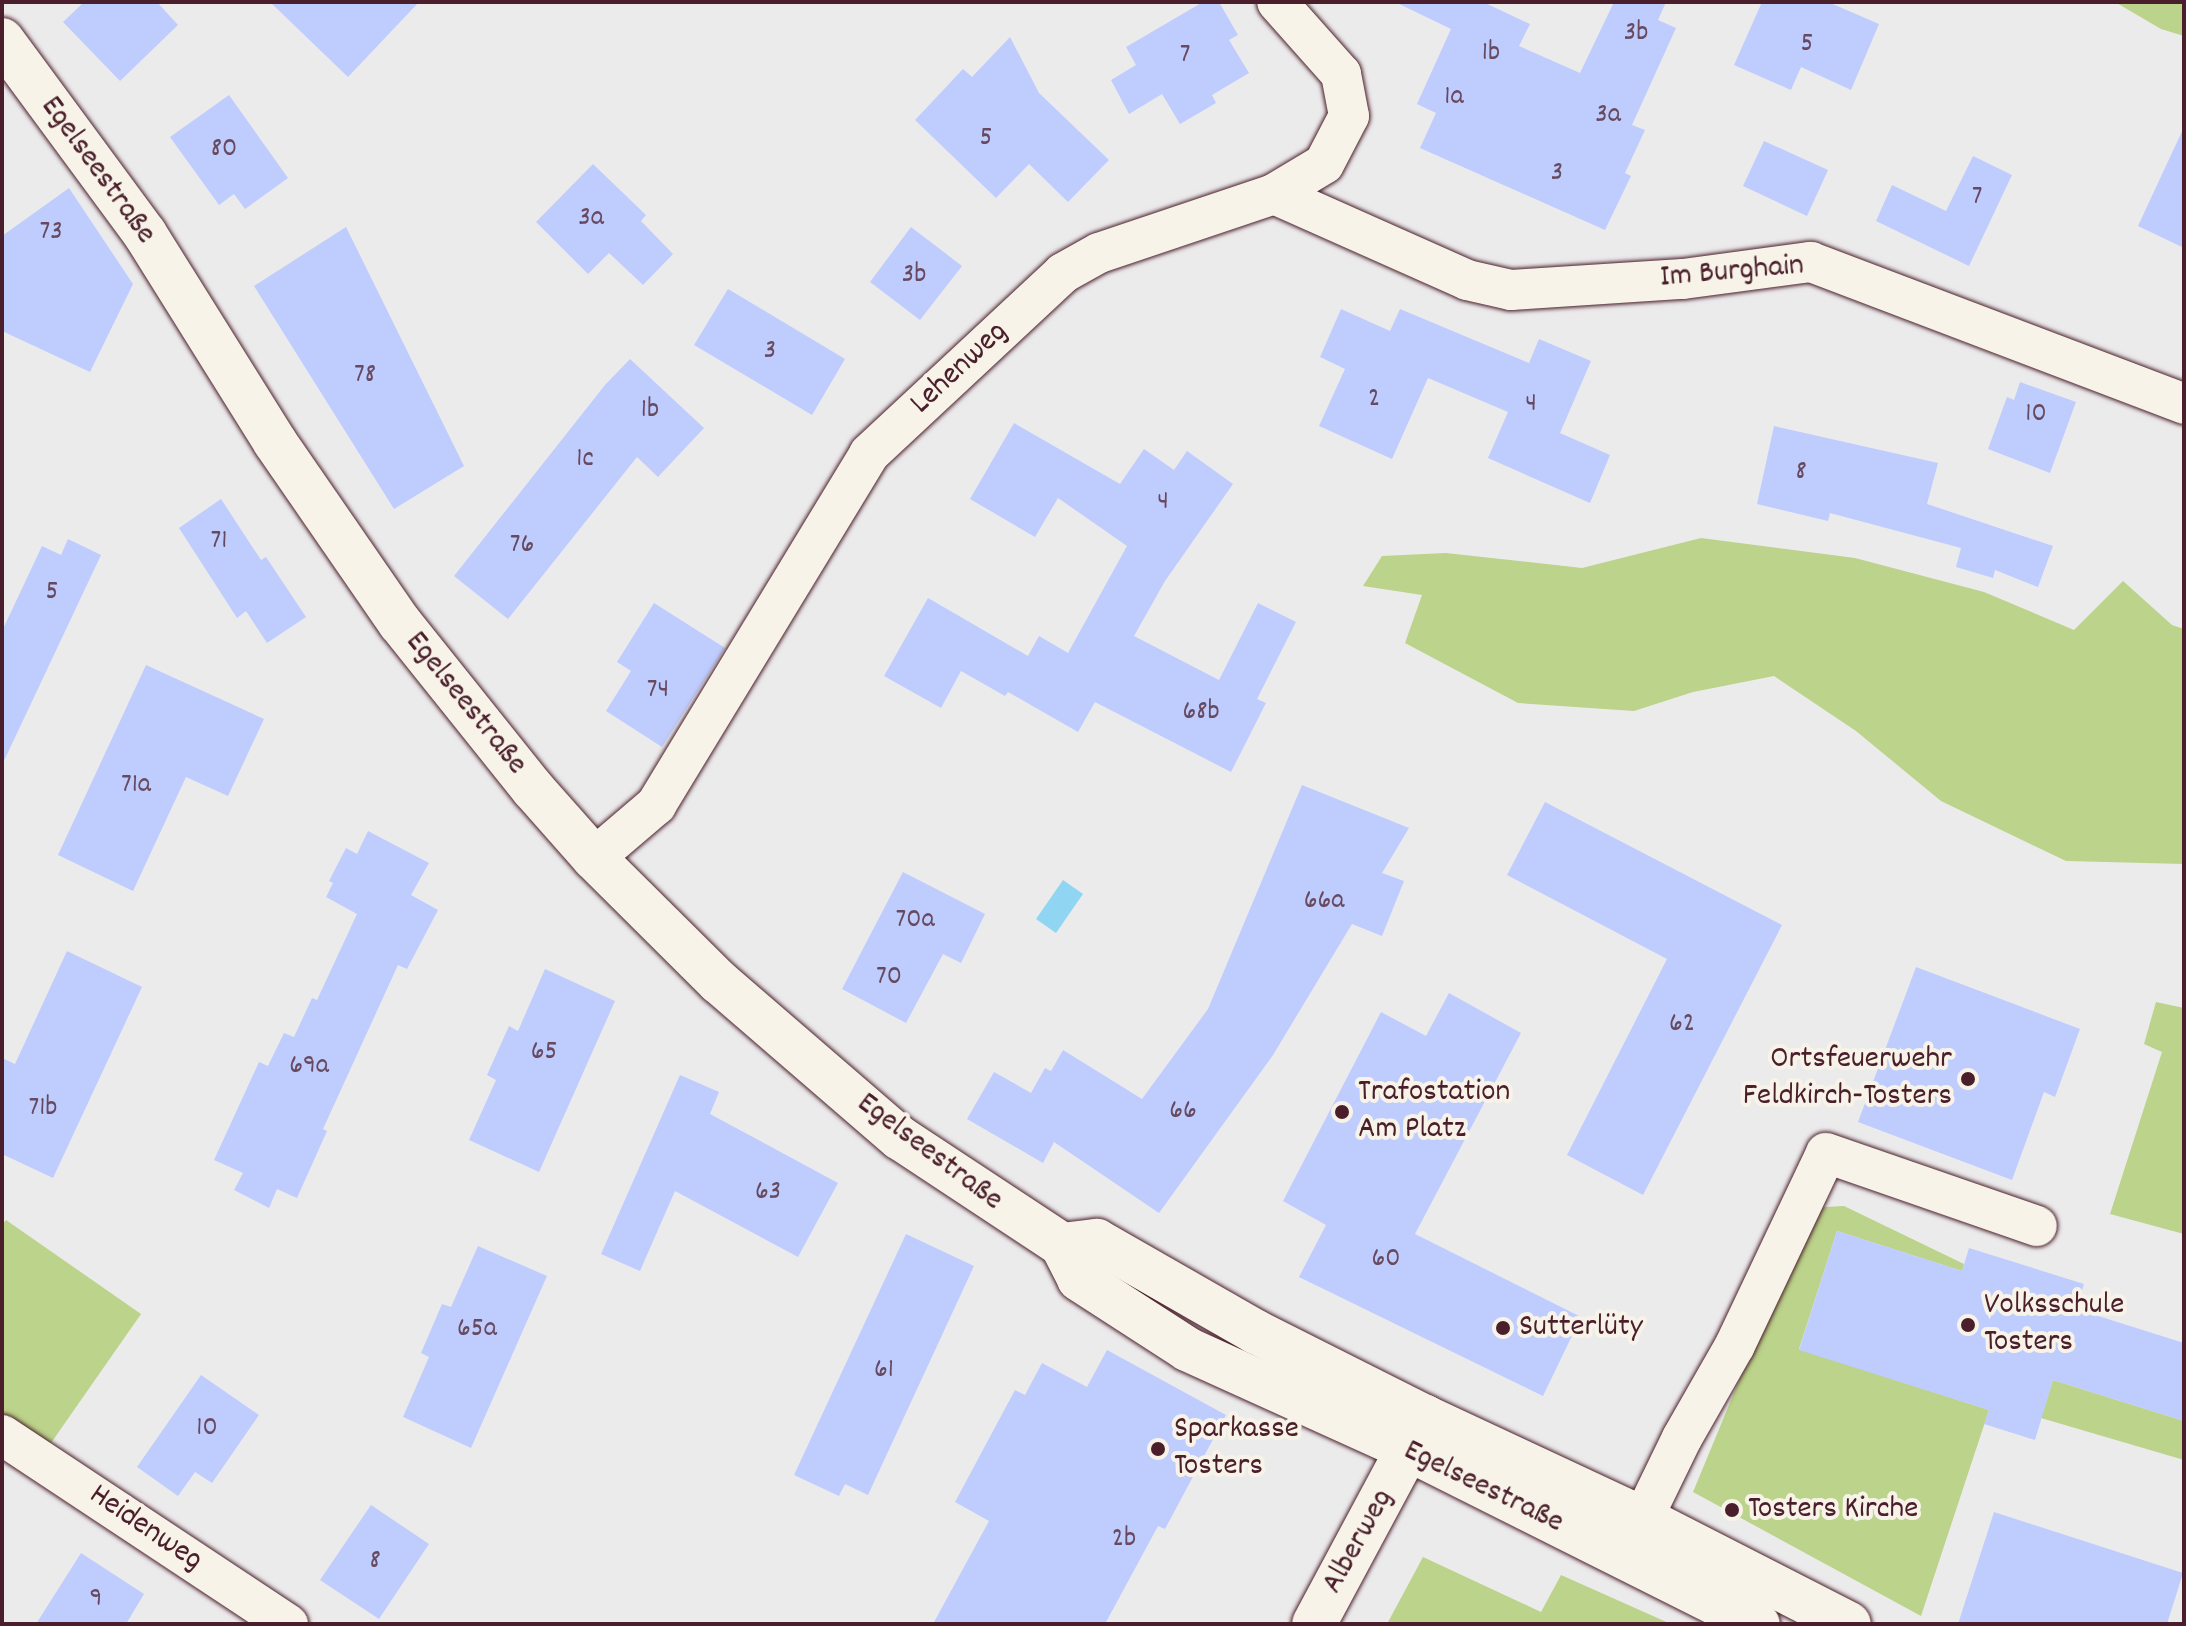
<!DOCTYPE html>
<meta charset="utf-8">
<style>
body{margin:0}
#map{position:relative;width:2186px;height:1626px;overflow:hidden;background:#ecebec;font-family:Dekko,sans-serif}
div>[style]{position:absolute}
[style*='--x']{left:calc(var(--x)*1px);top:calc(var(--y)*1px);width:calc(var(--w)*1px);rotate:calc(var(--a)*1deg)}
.green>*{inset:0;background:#bbd38a}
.water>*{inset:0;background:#90d6f2}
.building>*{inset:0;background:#bfccfe}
.roads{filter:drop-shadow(0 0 2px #4a1f2b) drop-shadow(0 0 2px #4a1f2b)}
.minor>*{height:40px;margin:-20px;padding:0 20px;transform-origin:20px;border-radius:20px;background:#f7f3e8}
.tertiary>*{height:44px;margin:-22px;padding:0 22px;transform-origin:22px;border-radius:22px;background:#f7f3e8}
.secondary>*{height:44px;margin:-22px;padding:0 22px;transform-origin:22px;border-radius:22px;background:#f7f3e8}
.dots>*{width:22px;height:22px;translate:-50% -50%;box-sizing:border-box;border:4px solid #f7f3e8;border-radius:50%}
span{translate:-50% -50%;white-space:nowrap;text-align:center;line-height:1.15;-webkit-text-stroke:8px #f7f3e8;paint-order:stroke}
.number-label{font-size:28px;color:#674a60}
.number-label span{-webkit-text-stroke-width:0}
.street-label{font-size:32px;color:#4a1f2b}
.poi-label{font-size:32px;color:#4a1f2b}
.right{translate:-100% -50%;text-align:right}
.left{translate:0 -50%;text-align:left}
.frame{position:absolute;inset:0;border:4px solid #4a1f2b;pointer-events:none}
</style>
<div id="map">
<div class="green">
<div style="clip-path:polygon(2115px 2px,2184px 2px,2184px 36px,2161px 29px)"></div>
<div style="clip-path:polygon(1701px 538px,1855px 558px,1984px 592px,2074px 630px,2123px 581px,2172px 625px,2184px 629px,2184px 864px,2066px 861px,1941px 801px,1856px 731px,1774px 676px,1693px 692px,1634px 711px,1518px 703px,1405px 643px,1422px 595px,1363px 586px,1382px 556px,1446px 553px,1582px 568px)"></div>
<div style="clip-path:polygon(2156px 1002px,2184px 1008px,2184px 1234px,2110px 1214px,2162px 1052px,2144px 1044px)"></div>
<div style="clip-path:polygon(1844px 1206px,1964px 1264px,1962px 1271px,1837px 1231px,1799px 1349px,1989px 1410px,1921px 1616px,1693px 1492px,1808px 1214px,1825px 1207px)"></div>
<div style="clip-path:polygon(6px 1220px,141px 1314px,44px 1453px,2px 1423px,2px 1225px)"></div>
<div style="clip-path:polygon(2053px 1380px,2184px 1421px,2184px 1460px,2041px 1418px)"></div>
<div style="clip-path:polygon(1423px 1557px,1541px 1612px,1561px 1575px,1671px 1624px,1387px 1624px)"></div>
</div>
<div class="water">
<div style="clip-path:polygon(1063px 880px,1083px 894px,1056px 933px,1036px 919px)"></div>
</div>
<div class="building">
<div style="clip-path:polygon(84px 2px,157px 2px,178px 25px,120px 81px,63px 22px)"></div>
<div style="clip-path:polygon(270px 2px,419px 2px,348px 77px)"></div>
<div style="clip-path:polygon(1203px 2px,1219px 2px,1238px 35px,1229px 40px,1249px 73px,1212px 95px,1216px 103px,1180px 124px,1162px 94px,1129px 114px,1111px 80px,1136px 65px,1126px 47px)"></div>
<div style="clip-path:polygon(1395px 2px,1483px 2px,1530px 24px,1519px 46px,1580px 73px,1614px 2px,1666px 2px,1658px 20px,1676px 28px,1632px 125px,1645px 130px,1625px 173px,1631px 176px,1605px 230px,1420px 148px,1436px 113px,1417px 104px,1451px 29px)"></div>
<div style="clip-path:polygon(1762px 2px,1828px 2px,1879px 24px,1851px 90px,1801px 67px,1791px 90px,1734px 65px)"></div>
<div style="clip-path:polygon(1010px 37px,1039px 93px,1109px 160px,1068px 202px,1029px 164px,996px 198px,915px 120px,963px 69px,972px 77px)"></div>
<div style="clip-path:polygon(229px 95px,288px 178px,245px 209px,234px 194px,219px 205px,170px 137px)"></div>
<div style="clip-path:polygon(2184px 127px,2184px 248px,2138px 226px)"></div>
<div style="clip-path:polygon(1764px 141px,1828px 170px,1807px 216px,1743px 186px)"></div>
<div style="clip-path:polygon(1973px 156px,2012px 175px,1969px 266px,1876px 221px,1892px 185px,1946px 211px)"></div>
<div style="clip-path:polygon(593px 164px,646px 215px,641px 221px,673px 254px,643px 285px,609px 253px,588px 274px,536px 222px)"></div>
<div style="clip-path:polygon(69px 188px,133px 284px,90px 372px,2px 331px,2px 236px)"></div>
<div style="clip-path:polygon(346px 227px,464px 466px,394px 509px,254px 286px)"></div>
<div style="clip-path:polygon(911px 227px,962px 266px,920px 320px,870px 282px)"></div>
<div style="clip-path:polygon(728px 289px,845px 359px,812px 415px,694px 345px)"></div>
<div style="clip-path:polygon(1341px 309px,1390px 331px,1400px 309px,1529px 363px,1539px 339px,1591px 361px,1560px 433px,1610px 455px,1590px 503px,1488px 458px,1508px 412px,1428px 378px,1392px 459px,1319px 426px,1345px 369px,1320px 357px)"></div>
<div style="clip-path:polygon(630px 359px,704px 428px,658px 477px,637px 457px,508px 619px,454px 576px,605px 385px)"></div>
<div style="clip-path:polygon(2020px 382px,2076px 402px,2050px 473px,1988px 449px,2007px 397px,2014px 400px)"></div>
<div style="clip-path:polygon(1014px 423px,1120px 484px,1144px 449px,1174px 470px,1187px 451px,1233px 484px,1165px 581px,1134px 636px,1219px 680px,1258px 603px,1296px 622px,1257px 699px,1266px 703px,1231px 772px,1095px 702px,1078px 732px,1008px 692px,1005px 696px,961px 671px,941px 708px,884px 676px,928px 598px,1028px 656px,1039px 636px,1068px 653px,1127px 546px,1058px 498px,1035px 537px,970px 499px)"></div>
<div style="clip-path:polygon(1774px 426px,1938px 463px,1927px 504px,2053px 546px,2038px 587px,1995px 570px,1993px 578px,1956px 567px,1961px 548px,1830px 513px,1828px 521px,1757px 504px)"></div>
<div style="clip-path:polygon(221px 499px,261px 560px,266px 557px,306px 617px,267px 643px,246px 611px,237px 618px,179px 528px)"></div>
<div style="clip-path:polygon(68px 539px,101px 555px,2px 765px,2px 631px,42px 546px,61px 555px)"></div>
<div style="clip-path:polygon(654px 603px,725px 648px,662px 747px,606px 711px,631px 671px,617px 662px)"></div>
<div style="clip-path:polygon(146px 665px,264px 719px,228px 796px,186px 777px,133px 891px,58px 855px)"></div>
<div style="clip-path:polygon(1302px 785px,1409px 828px,1382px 873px,1404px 881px,1382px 936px,1352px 924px,1273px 1055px,1159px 1213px,1054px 1142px,1043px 1163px,967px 1119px,994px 1072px,1031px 1093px,1045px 1068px,1051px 1071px,1063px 1050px,1142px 1099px,1208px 1009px)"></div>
<div style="clip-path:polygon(1545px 802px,1782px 925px,1643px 1195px,1567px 1155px,1667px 959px,1507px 875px)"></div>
<div style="clip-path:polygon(368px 831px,429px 863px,411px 895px,438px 910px,407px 969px,398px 965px,323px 1129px,327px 1131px,297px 1198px,277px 1189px,269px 1208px,234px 1190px,243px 1173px,214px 1160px,259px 1062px,268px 1066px,284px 1033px,294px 1037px,312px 998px,317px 1000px,357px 914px,326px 897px,333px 883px,329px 881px,346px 848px,357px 854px)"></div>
<div style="clip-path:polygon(903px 872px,985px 914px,961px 963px,943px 954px,906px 1023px,842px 989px)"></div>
<div style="clip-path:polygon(67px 951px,142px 987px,53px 1178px,2px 1154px,2px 1058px,15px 1064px)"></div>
<div style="clip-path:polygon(1916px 967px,2080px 1029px,2055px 1097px,2044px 1092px,2012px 1180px,1858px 1122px)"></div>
<div style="clip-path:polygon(545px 969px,615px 1001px,539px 1172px,469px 1140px,496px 1080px,487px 1075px,509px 1026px,518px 1031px)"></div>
<div style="clip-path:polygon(1449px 993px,1521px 1033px,1415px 1234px,1581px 1317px,1543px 1396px,1299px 1277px,1326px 1225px,1283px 1201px,1381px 1012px,1426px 1036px)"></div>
<div style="clip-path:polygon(680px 1075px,719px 1092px,710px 1114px,838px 1183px,798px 1257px,675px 1191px,640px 1271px,601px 1254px)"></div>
<div style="clip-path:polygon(1837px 1231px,1962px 1271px,1969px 1248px,2084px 1284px,2076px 1309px,2184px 1343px,2184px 1421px,2053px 1380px,2035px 1440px,1984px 1424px,1989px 1410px,1799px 1350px)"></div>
<div style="clip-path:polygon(906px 1234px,974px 1266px,868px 1495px,845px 1484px,839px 1496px,794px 1475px)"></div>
<div style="clip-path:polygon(478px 1246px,547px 1276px,471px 1448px,403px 1417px,429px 1357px,421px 1353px,442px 1304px,451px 1307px)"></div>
<div style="clip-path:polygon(1107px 1350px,1226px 1415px,1165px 1529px,1158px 1526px,1105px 1624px,933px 1624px,989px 1521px,955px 1502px,1015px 1390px,1025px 1395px,1042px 1363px,1087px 1387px)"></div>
<div style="clip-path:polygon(201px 1375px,259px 1415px,212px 1483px,195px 1472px,178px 1496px,137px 1467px)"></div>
<div style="clip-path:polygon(371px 1505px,429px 1544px,379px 1619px,320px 1580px)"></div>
<div style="clip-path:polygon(1994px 1512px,2183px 1573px,2167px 1624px,1958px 1624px)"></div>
<div style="clip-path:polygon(81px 1553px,144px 1594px,126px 1624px,36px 1624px)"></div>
</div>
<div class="roads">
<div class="minor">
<div style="--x:1274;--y:194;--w:211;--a:24"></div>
<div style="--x:1467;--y:280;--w:45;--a:12.8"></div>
<div style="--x:1511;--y:290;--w:172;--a:-3.7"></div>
<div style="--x:1683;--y:279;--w:129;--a:-7.6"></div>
<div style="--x:1811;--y:262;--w:399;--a:20.8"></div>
<div style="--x:594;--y:858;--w:82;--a:-40.5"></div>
<div style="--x:656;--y:805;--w:411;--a:-58.7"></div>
<div style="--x:869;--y:454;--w:265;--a:-43"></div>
<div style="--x:1063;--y:273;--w:41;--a:-29.1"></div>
<div style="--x:1099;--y:253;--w:185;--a:-18.6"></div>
<div style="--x:1274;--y:194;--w:58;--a:-31"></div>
<div style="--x:1324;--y:164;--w:54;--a:-62.5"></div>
<div style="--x:1349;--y:116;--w:43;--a:-100.8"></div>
<div style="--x:1341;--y:74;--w:96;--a:-131.6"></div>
<div style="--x:2;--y:1435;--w:343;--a:33.5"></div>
<div style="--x:1629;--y:1547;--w:121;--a:-64.1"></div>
<div style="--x:1682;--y:1438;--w:107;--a:-60.3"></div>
<div style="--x:1735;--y:1345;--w:212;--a:-64.6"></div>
<div style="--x:1826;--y:1153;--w:223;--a:19.1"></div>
</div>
<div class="tertiary">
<div style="--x:2;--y:40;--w:241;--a:53.6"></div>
<div style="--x:145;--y:234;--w:245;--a:58"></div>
<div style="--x:275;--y:442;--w:220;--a:55.4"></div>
<div style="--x:400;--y:623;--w:213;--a:51.3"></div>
<div style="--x:533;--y:789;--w:92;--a:48.5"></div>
<div style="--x:1314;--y:1624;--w:235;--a:-61.8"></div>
</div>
<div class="secondary">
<div style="--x:594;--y:858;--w:176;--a:44.8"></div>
<div style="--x:719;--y:982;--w:239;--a:40.8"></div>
<div style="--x:900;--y:1138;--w:194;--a:33.4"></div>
<div style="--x:1062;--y:1245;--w:38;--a:63"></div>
<div style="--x:1079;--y:1279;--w:129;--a:32.9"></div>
<div style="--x:1187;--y:1349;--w:245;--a:24.4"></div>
<div style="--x:1410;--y:1450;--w:389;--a:26.6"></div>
<div style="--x:1062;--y:1245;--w:35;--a:-7"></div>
<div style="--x:1097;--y:1241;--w:183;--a:29.8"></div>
<div style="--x:1256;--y:1332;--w:189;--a:26.7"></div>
<div style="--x:1425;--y:1417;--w:242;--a:25"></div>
<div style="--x:1644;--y:1519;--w:230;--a:27.1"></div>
</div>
</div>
<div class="dots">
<div style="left:1968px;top:1079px;background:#4a1f2b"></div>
<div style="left:1342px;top:1112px;background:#4a1f2b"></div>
<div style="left:1968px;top:1325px;background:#4a1f2b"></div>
<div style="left:1503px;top:1328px;background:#4a1f2b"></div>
<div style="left:1158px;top:1449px;background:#4a1f2b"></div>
<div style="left:1732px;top:1510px;background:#4a1f2b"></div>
</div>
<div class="number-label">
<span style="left:1636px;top:34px">3b</span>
<span style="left:1807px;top:45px">5</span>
<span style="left:1491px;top:54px">1b</span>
<span style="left:1185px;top:56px">7</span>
<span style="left:1454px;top:98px">1a</span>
<span style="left:1608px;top:116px">3a</span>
<span style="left:986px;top:139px">5</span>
<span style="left:224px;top:150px">80</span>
<span style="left:1557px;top:174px">3</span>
<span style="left:1977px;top:198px">7</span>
<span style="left:591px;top:219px">3a</span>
<span style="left:51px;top:233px">73</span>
<span style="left:914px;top:276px">3b</span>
<span style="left:770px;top:352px">3</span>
<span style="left:365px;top:376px">78</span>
<span style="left:1374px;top:400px">2</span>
<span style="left:1531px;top:405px">4</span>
<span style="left:650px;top:411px">1b</span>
<span style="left:2036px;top:415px">10</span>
<span style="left:585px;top:460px">1c</span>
<span style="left:1801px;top:473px">8</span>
<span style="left:1163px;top:503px">4</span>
<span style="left:219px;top:542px">71</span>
<span style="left:522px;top:546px">76</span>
<span style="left:52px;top:593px">5</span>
<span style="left:658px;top:691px">74</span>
<span style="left:1201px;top:713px">68b</span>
<span style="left:136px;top:786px">71a</span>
<span style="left:1324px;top:902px">66a</span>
<span style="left:915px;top:921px">70a</span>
<span style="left:889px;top:978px">70</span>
<span style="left:1682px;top:1025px">62</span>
<span style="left:544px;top:1053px">65</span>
<span style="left:309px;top:1067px">69a</span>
<span style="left:43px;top:1109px">71b</span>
<span style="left:1183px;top:1112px">66</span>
<span style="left:768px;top:1193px">63</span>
<span style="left:1386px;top:1260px">60</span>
<span style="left:477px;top:1330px">65a</span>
<span style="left:884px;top:1371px">61</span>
<span style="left:207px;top:1429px">10</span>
<span style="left:1124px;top:1540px">2b</span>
<span style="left:375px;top:1562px">8</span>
<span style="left:96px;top:1600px">9</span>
</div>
<div class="street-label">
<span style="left:97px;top:171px;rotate:54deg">Egelseestraße</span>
<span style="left:1732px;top:273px;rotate:-5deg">Im Burghain</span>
<span style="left:960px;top:369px;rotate:-43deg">Lehenweg</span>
<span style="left:465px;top:704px;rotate:51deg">Egelseestraße</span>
<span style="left:929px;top:1153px;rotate:37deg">Egelseestraße</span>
<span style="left:1483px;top:1488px;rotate:26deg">Egelseestraße</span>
<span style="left:145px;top:1529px;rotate:34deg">Heidenweg</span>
<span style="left:1359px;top:1542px;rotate:-61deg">Alberweg</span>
</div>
<div class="poi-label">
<span class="right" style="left:1952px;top:1079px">Ortsfeuerwehr<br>Feldkirch-Tosters</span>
<span class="left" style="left:1358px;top:1112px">Trafostation<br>Am Platz</span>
<span class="left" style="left:1984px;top:1325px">Volksschule<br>Tosters</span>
<span class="left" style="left:1519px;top:1328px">Sutterlüty</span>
<span class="left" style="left:1174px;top:1449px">Sparkasse<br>Tosters</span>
<span class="left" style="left:1748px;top:1510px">Tosters Kirche</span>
</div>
<div class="frame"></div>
</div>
